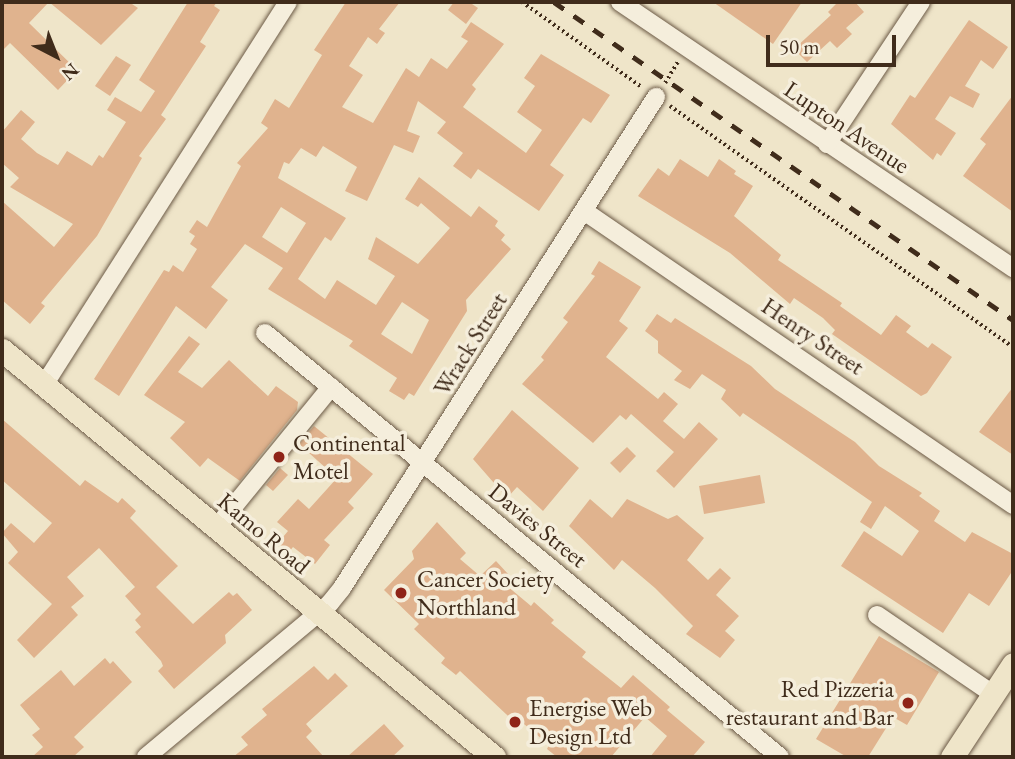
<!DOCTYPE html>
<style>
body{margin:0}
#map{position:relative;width:1015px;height:759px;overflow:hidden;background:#efe5c9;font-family:"EB Garamond",serif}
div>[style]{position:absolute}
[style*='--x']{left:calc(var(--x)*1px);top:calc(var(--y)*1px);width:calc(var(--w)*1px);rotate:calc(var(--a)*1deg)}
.building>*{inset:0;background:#e0b38e}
.path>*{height:3.5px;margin-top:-1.75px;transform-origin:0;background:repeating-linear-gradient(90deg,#402c1b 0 2px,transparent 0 5.5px)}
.roads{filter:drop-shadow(0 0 2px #6c5a46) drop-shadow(0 0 2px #6c5a46)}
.minor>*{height:18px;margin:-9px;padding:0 9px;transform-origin:9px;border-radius:9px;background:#f5eedc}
.major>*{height:23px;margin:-11.5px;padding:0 11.5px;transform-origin:11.5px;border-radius:11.5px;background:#efe5c9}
.rail>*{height:5px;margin-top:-2.5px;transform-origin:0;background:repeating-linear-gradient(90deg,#402c1b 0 12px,transparent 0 24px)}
.dots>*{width:19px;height:19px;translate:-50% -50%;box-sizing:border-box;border:4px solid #f5eedc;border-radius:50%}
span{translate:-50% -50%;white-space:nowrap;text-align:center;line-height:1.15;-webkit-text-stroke:7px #f5eedc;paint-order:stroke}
.street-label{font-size:24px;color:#402c1b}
.poi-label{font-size:24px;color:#402c1b}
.left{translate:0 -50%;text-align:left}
.right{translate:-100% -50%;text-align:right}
.frame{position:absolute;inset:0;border:4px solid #402c1b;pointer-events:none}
.north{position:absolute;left:21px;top:21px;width:70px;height:70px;-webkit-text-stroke:5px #f5eedc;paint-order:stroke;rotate:138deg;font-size:19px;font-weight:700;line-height:28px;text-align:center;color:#402c1b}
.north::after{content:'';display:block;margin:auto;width:24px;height:32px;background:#402c1b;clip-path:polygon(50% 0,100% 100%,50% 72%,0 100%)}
.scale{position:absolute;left:766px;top:35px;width:130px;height:32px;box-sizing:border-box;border:4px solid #402c1b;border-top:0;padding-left:9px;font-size:21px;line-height:24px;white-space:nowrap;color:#402c1b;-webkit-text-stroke:5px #f5eedc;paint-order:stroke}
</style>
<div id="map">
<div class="building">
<div style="clip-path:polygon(2px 2px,129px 2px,138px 8px,101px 45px,49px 2px,29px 23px,77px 70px,58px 90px,10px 43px,2px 51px)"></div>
<div style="clip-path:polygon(188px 2px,217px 2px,214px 6px,220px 10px,200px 42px,206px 46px,161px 115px,166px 119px,139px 156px,142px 158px,97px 236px,41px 303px,45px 306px,30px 324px,2px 300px,2px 201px,54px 247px,73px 224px,10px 187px,19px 178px,2px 163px,2px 132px,21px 110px,35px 122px,21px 139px,37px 153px,58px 165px,67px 151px,92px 166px,99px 155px,103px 158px,126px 122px,107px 110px,115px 97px,141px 112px,155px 91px,139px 80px)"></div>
<div style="clip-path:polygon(evenodd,346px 2px,400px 2px,379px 29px,385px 33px,377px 44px,368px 37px,349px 66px,363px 75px,342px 107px,373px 123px,406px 68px,419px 77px,431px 58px,447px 69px,468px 41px,461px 37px,471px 22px,504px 44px,472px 85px,476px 89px,463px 107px,526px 153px,542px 130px,517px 112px,535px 86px,524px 78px,541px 54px,610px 95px,591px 123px,583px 118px,550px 165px,564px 175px,539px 211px,478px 169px,471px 179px,453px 166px,463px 153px,437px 133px,446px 122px,418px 101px,407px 131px,420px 136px,413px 153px,394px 145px,367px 201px,345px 191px,357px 167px,323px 146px,316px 157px,301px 148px,289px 164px,284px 162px,278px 178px,346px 218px,331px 241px,325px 237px,298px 279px,325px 299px,337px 280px,376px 305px,395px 276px,368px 259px,376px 237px,418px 264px,450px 228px,421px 203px,418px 207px,405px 199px,419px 177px,471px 217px,479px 206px,498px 221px,495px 226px,505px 235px,501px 240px,511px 249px,466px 300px,467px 311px,414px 396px,409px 393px,404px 400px,389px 391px,397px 378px,349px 346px,353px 341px,268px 289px,283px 268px,245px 244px,211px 287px,228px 300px,206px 329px,176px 306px,119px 396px,94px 379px,164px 270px,169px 272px,173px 265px,183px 272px,197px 249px,190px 244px,195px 236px,189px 232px,197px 220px,207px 227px,241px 166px,237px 163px,268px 128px,261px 123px,275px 99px,289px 108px,322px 55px,314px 50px,346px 2px,281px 207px,306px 223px,287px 253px,262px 237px,281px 207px,346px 2px,402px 302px,429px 320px,412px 354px,381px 334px,402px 302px)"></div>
<div style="clip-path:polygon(454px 2px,469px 2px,478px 8px,466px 24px,448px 10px)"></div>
<div style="clip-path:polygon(713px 2px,802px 2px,773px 44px)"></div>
<div style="clip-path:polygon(855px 2px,864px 12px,846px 28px,852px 34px,837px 48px,830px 41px,807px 62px,794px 49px,831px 15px,828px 12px,836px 4px)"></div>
<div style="clip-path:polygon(969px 20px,1008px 47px,993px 69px,981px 60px,965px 86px,980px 94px,973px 108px,950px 96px,935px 119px,956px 133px,941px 156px,937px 153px,933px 160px,891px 124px,910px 95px,915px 98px)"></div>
<div style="clip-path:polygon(116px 56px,131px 65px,110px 96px,95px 86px)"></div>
<div style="clip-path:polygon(1013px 95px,1013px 212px,963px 176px,986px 144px,980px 139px)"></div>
<div style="clip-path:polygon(680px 159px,708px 177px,719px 159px,736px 171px,734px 174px,753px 186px,734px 216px,781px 255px,778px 260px,842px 303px,840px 306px,881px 335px,896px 315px,911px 326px,906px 332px,928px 348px,932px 343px,952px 357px,927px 393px,921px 396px,832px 334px,835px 330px,823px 318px,794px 298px,790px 304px,730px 253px,638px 196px,658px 168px,669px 176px)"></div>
<div style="clip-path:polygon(599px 261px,641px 287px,619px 321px,628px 328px,606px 357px,658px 399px,664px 392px,678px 404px,663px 421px,684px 439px,699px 422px,718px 439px,674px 488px,656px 471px,674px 452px,631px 414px,626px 420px,620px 415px,593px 443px,522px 384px,544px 360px,541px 357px,568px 322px,563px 318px,595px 276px,591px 274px)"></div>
<div style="clip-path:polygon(657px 314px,671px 323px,675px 318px,751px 366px,775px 389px,855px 442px,879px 466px,922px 493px,919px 496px,940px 511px,934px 521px,965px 542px,972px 532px,1013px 554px,1013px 570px,989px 606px,969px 593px,943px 633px,841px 566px,864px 531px,902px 556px,919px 531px,885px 506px,871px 529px,860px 522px,872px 502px,743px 413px,740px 417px,721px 399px,726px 390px,702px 374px,690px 389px,674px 380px,682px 371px,658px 353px,658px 341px,645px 331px)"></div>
<div style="clip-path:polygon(189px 336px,200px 344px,178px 372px,202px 388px,229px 360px,268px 396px,276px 386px,298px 402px,297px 410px,240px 481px,208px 458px,200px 467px,170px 438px,185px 422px,144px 395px)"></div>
<div style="clip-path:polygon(1013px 387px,1013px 455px,979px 432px)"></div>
<div style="clip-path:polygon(512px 410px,579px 468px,543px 511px,517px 487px,507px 498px,473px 459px)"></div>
<div style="clip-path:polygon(2px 419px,80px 486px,85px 480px,118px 503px,122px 498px,136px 511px,130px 518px,178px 566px,156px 587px,193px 624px,229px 592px,233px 596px,237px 593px,252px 610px,225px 635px,226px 643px,174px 689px,158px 671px,163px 666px,161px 661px,135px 632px,141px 627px,135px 620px,141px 614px,125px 596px,135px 587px,99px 548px,67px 577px,84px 596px,71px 607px,78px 615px,34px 658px,17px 640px,52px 604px,8px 563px,18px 552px,2px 533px,11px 523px,34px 543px,52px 523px,2px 480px)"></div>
<div style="clip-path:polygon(314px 426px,373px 474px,348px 502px,354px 508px,324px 540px,330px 545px,315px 564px,293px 547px,289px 552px,278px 543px,288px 531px,277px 522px,298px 499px,309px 509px,337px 478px,299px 444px)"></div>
<div style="clip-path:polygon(627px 447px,636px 456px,620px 473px,610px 463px)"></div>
<div style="clip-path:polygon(280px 468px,288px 475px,273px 491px,266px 485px)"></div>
<div style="clip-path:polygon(760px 475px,765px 503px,704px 514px,699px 486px)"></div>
<div style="clip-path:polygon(590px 499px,612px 518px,627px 499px,668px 519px,677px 515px,704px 538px,687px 560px,708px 580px,720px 568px,731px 578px,716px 595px,739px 616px,725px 631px,735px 640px,720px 658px,686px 634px,693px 626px,655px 588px,622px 560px,614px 570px,569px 526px)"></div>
<div style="clip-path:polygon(437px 522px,466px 553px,460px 559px,480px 576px,496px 561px,508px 574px,501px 581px,531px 606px,534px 602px,554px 620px,551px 623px,586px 652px,582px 657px,621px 688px,633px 675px,670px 707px,667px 710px,705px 742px,692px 757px,650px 757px,667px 736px,645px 717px,611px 757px,557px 757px,547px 749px,549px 745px,524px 724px,520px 727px,460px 671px,456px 675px,441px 663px,445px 658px,414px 629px,419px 624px,384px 590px,414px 559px,412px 551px)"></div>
<div style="clip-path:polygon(879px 636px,939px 672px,907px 725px,893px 717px,868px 757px,847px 757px,816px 739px)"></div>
<div style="clip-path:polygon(105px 658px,110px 664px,113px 661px,132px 682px,74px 737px,84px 747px,73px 757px,32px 757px,43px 747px,32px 735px,40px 729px,20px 705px,61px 670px,74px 686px)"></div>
<div style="clip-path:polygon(314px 666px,328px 680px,335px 673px,348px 686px,306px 724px,312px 731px,306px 737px,324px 757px,233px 757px,248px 745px,241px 737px,267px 715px,262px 709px)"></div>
<div style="clip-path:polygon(384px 724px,404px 746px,392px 757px,347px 757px)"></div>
</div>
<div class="path">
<div style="--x:522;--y:2;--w:148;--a:35.4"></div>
<div style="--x:665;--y:83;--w:27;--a:-59"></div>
<div style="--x:670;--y:106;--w:419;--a:35.1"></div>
</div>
<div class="roads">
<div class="minor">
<div style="--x:620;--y:2;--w:475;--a:34.1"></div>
<div style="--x:827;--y:144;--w:170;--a:-56.5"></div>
<div style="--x:584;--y:211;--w:520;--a:34.42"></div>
<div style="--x:265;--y:333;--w:667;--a:39.46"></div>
<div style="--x:44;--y:385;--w:454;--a:-57.5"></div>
<div style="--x:216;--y:528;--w:182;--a:-50.8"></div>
<div style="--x:877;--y:615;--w:140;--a:34.3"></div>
<div style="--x:146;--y:757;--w:240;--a:-39.9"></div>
<div style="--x:330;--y:603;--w:19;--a:-51"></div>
<div style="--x:342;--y:588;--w:583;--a:-57.4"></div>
</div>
<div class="major">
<div style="--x:2;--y:350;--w:639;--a:39.6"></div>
<div style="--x:952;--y:757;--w:111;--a:-56.7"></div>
</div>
</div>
<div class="rail">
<div style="--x:554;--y:2;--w:558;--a:34.71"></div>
</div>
<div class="dots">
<div style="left:279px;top:457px;background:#8f2418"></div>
<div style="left:401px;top:593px;background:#8f2418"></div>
<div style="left:908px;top:703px;background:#8f2418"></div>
<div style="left:515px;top:722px;background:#8f2418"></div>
</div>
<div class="street-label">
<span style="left:847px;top:127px;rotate:34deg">Lupton Avenue</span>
<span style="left:813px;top:336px;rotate:34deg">Henry Street</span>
<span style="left:470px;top:344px;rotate:-58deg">Wrack Street</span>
<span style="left:538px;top:525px;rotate:39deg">Davies Street</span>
<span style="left:264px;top:533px;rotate:40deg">Kamo Road</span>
</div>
<div class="poi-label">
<span class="left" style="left:293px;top:457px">Continental<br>Motel</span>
<span class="left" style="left:417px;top:593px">Cancer Society<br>Northland</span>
<span class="right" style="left:894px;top:703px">Red Pizzeria<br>restaurant and Bar</span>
<span class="left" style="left:529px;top:722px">Energise Web<br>Design Ltd</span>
</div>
<div class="frame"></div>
<div class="north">N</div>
<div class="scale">50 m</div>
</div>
